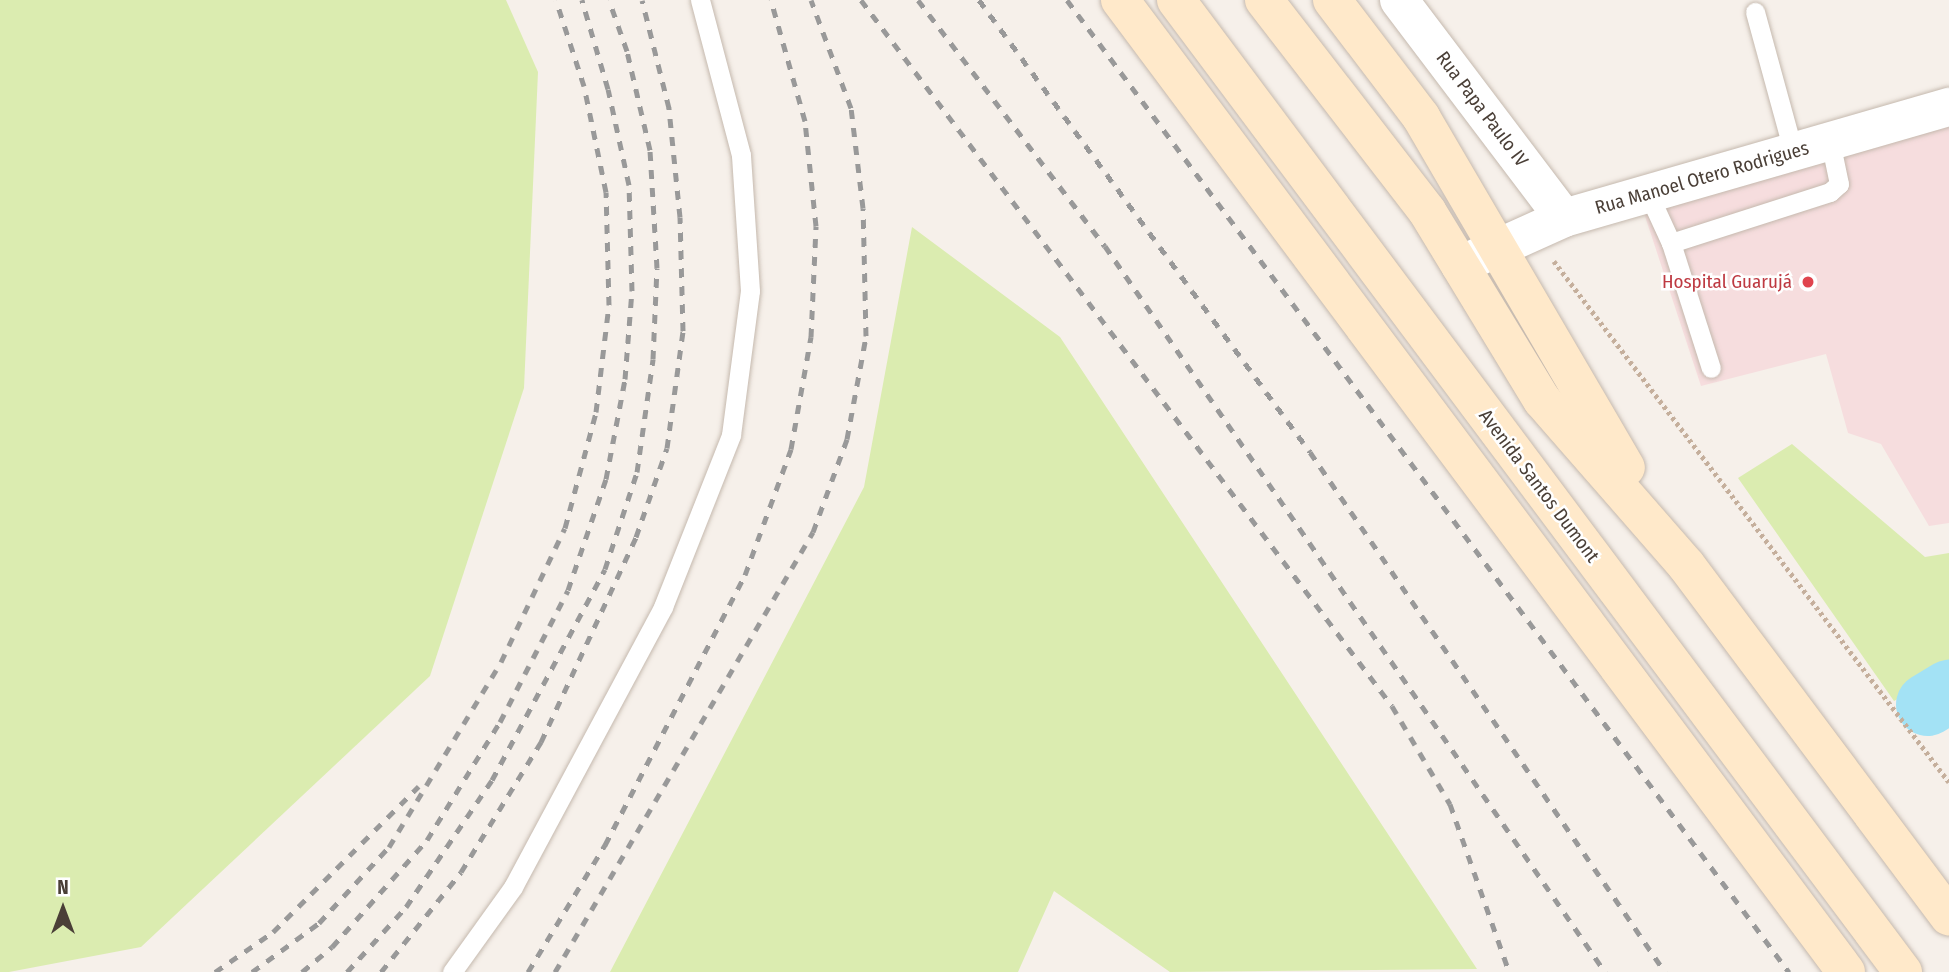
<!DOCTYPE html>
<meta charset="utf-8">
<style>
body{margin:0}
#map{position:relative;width:1949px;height:972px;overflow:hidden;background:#f6f0ea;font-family:"Fira Sans Condensed",sans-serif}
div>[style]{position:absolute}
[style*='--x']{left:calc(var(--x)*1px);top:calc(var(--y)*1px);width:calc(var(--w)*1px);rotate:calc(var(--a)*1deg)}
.medical>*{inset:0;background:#f6ddde}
.green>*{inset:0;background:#dbecb0}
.river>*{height:63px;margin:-31.5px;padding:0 31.5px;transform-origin:31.5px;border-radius:31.5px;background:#a3e2f5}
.path>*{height:4.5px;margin-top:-2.25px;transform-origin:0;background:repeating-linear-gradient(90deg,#c5af9c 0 3.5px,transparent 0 7px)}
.roads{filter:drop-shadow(0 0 2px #c5b9ae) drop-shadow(0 0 2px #c5b9ae)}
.lane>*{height:19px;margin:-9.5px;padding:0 9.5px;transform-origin:9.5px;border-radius:9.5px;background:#fff}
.street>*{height:38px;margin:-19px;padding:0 19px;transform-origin:19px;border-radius:19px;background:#fff}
.secondary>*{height:38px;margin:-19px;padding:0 19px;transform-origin:19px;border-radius:19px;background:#ffe9ca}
.rail>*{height:5px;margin-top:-2.5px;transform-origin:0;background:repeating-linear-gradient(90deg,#999 0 9px,transparent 0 18px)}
.dots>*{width:19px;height:19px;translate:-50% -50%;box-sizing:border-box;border:4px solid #fff;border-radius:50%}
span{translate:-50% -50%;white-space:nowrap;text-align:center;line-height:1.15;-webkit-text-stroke:5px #fff;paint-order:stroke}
.street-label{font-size:19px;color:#4a3f37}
.health-label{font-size:19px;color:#be3a42}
.right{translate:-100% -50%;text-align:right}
.north{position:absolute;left:28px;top:874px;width:70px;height:70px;-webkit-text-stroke:5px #fff;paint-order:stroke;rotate:0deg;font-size:19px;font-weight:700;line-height:28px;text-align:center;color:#4a3f37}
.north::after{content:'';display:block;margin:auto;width:24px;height:32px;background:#4a3f37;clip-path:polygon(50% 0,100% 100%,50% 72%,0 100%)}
</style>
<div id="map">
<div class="medical">
<div style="clip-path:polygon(1949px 119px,1949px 523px,1929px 526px,1881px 444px,1848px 433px,1826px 354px,1701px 386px,1643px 210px)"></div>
</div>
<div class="green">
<div style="clip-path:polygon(0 0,506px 0,538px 72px,524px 388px,430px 676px,141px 947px,9px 972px,0 972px)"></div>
<div style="clip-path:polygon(912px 227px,1060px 337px,1477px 969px,1170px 972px,1054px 891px,1018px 972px,610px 972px,864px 487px)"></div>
<div style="clip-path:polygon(1792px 444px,1925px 557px,1949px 553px,1949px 672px,1894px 701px,1738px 478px)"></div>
</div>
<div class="river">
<div style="--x:1927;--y:704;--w:26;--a:-31"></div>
</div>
<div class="path">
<div style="--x:1554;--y:261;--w:654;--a:52.83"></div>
</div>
<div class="roads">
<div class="lane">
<div style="--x:1755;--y:12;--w:144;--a:74.7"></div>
<div style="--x:1648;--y:193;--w:55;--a:65.3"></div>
<div style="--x:1671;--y:243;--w:167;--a:-17.8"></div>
<div style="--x:1830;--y:192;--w:12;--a:-42"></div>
<div style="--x:1839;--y:184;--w:44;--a:-101.8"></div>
<div style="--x:1671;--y:243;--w:131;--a:72.3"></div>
<div style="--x:452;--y:972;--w:105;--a:-54.3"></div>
<div style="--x:513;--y:887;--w:318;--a:-61.8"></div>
<div style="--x:663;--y:607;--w:185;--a:-68.4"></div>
<div style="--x:731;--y:435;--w:145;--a:-82.5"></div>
<div style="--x:750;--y:291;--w:136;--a:-93.8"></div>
<div style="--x:741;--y:155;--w:160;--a:-104.8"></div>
</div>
<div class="street">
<div style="--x:1399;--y:0;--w:273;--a:52.9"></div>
<div style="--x:1460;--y:265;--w:114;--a:-24.3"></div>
<div style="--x:1564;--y:218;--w:401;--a:-16.1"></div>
</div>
<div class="secondary">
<div style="--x:1120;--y:0;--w:1213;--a:53.24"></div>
<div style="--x:1176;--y:0;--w:1214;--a:53.21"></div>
<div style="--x:1264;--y:0;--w:267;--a:52.3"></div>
<div style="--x:1427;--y:211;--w:221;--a:58.7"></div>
<div style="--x:1542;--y:400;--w:219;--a:48.9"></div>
<div style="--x:1686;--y:565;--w:439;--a:53.2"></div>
<div style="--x:1332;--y:0;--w:147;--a:52.7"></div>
<div style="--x:1421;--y:117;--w:406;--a:59.7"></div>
</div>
</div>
<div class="rail">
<div style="--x:861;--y:0;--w:883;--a:53.05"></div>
<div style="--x:1392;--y:706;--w:114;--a:59.4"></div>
<div style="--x:1450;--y:804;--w:178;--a:70.6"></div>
<div style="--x:918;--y:0;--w:309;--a:52.8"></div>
<div style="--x:1105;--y:246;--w:882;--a:55.44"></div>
<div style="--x:979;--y:0;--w:560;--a:53.78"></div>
<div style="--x:1310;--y:452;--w:630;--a:55.68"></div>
<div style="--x:1067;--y:0;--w:1211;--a:53.4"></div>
<div style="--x:215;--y:972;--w:70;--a:-34.6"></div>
<div style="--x:273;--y:932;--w:206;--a:-45"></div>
<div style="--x:252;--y:972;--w:83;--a:-36.2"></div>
<div style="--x:319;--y:923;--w:103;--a:-47.4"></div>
<div style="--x:389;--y:847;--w:216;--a:-58.8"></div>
<div style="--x:501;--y:662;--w:148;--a:-64.5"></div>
<div style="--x:565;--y:528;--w:120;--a:-75"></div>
<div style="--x:596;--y:412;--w:108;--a:-83.1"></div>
<div style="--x:609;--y:305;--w:113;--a:-91.5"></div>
<div style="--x:606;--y:192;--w:108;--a:-101.7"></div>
<div style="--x:584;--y:86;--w:90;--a:-108"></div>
<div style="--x:302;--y:972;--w:39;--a:-40"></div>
<div style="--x:332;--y:947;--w:143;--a:-48.4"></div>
<div style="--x:427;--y:840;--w:139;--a:-58.3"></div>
<div style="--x:500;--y:722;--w:148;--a:-62.7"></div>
<div style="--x:568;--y:590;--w:117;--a:-71.1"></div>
<div style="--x:606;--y:479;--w:102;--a:-79.2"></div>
<div style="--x:625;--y:379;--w:88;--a:-85.5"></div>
<div style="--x:632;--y:291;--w:106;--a:-91.6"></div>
<div style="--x:629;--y:185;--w:98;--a:-102.3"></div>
<div style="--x:608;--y:89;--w:93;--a:-106.3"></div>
<div style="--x:347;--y:972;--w:88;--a:-47.8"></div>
<div style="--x:406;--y:907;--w:153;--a:-55.9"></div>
<div style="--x:492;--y:780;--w:239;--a:-61.8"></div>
<div style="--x:605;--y:569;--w:102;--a:-71.7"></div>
<div style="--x:637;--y:472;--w:114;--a:-81.9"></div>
<div style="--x:653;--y:359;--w:91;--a:-87.5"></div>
<div style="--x:657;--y:268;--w:118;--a:-93.4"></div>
<div style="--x:650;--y:150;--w:102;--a:-103.1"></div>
<div style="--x:627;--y:51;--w:54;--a:-109.4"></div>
<div style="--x:381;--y:972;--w:128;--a:-51.3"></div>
<div style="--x:461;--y:872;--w:153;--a:-58.4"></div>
<div style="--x:541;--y:742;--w:226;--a:-65.1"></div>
<div style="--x:636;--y:537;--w:94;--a:-70.8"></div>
<div style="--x:667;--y:448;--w:118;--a:-82.2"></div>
<div style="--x:683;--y:331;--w:114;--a:-91.5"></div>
<div style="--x:680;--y:217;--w:110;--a:-95.8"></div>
<div style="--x:669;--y:108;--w:111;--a:-104"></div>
<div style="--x:528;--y:972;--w:149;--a:-58.8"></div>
<div style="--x:605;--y:845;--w:304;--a:-62.6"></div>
<div style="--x:745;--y:575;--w:134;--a:-69.9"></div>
<div style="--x:791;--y:449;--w:114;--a:-79.9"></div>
<div style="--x:811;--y:337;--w:111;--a:-87.4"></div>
<div style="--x:816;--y:226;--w:106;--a:-96"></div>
<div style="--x:805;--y:121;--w:126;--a:-105.7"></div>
<div style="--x:555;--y:972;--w:510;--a:-59.61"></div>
<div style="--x:813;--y:532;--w:99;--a:-69.9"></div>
<div style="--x:847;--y:439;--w:105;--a:-79.5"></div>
<div style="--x:866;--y:336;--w:128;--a:-91.3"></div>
<div style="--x:863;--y:208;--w:101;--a:-96.8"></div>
<div style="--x:851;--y:108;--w:115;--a:-110.3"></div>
</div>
<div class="dots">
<div style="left:1808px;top:282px;background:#e0444e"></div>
</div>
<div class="street-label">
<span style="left:1482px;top:109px;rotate:53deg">Rua Papa Paulo IV</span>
<span style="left:1702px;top:178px;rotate:-16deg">Rua Manoel Otero Rodrigues</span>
<span style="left:1539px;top:486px;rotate:53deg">Avenida Santos Dumont</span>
</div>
<div class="health-label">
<span class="right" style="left:1792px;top:282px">Hospital Guarujá</span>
</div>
<div class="north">N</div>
</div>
